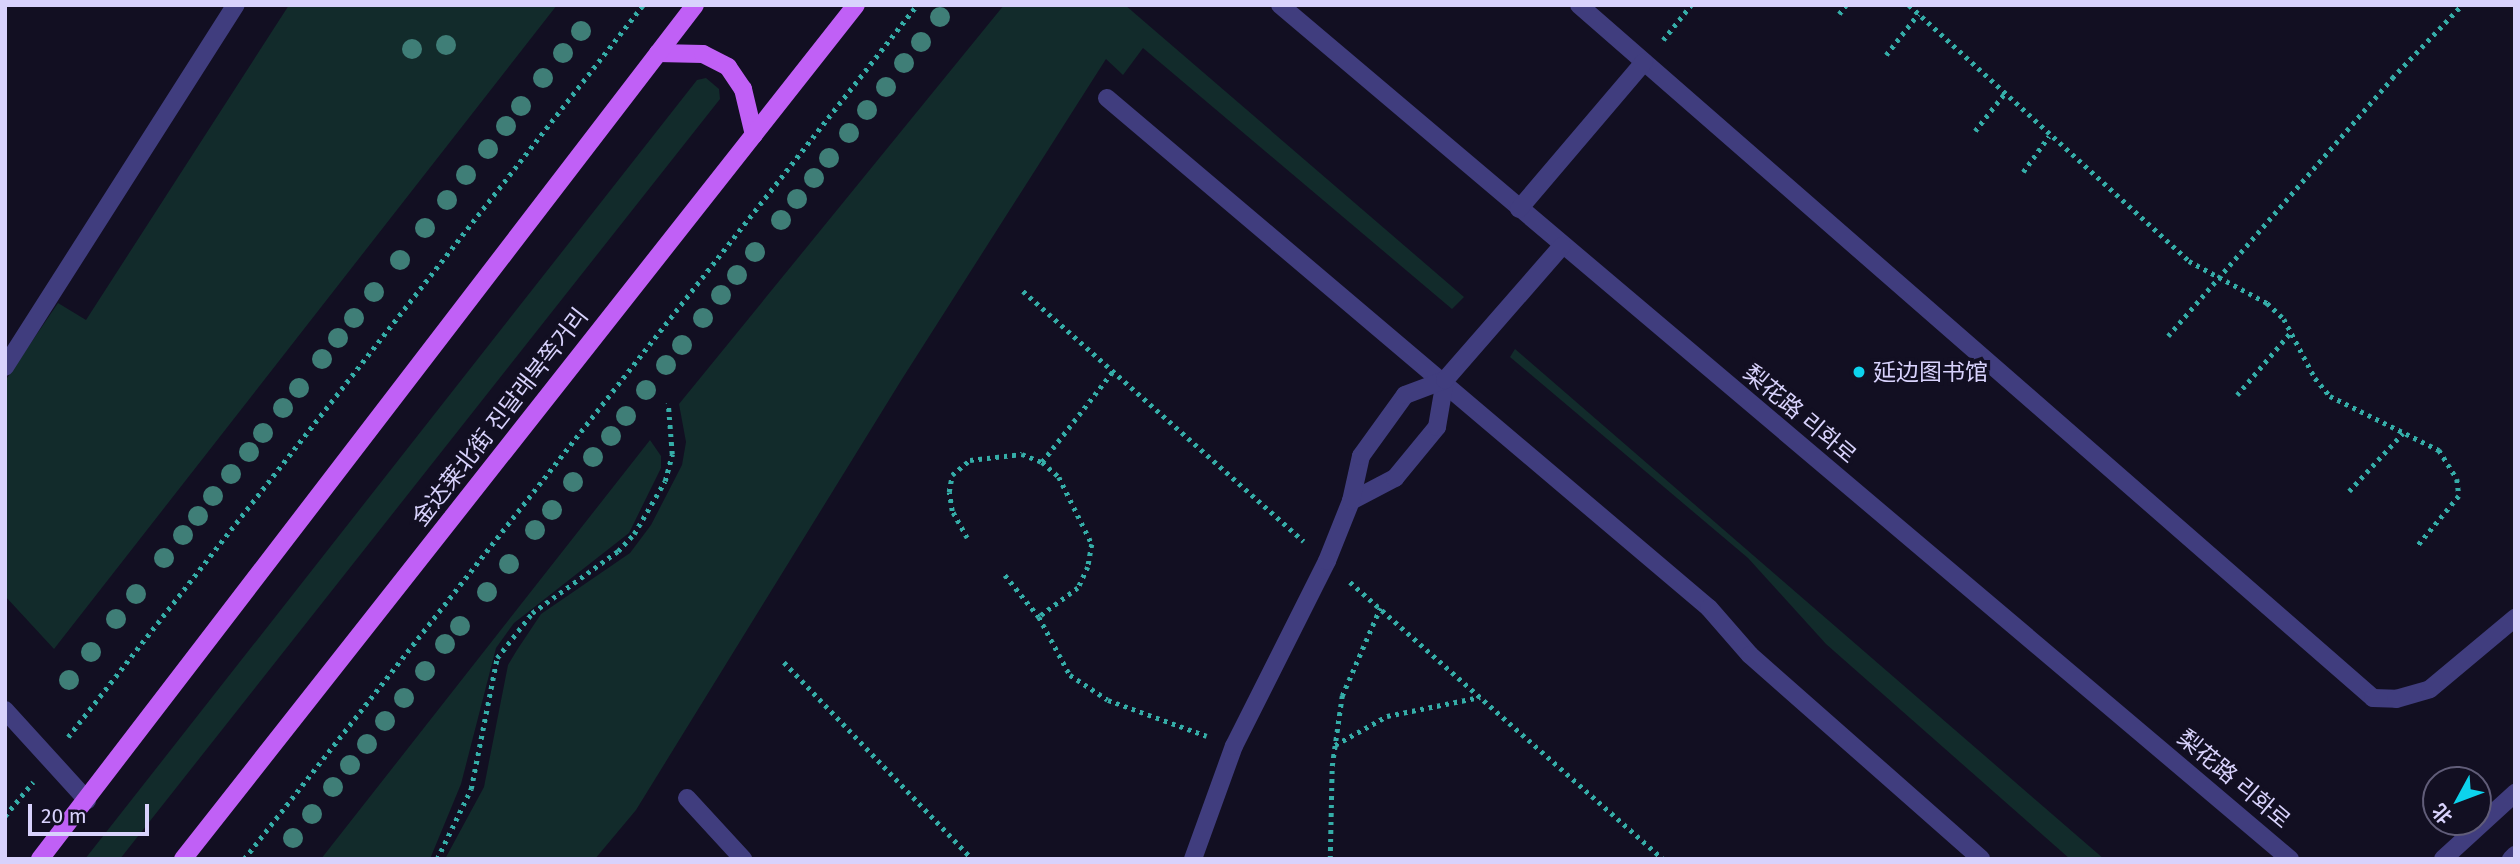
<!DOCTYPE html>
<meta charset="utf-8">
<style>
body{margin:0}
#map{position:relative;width:2520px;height:864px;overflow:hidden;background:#120f22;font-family:"Fira Sans","Noto Sans SC","Noto Sans KR",sans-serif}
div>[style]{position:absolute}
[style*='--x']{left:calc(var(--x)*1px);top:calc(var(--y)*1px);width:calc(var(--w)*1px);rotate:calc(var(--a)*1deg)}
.green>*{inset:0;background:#122b2b}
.path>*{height:4.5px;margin-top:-2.25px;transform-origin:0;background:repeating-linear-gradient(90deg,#35ada8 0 3.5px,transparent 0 8.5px)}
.minor>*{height:18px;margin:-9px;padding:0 9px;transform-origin:9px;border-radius:9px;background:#403d7e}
.major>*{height:18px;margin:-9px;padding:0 9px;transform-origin:9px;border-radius:9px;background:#c060f6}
.trees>*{width:20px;height:20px;margin:-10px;border-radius:50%;background:#3f7e77}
.dots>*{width:19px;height:19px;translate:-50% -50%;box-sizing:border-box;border:4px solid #120f22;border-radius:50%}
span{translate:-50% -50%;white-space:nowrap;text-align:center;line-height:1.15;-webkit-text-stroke:7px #120f22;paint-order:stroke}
.poi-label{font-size:23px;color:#d8d2fc}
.left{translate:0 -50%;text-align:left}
.street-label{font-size:23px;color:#d8d2fc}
.frame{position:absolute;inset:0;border:7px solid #d8d2fc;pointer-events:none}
.north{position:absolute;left:2422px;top:766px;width:70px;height:70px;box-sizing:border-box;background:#120f22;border:2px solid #615d79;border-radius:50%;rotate:229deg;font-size:19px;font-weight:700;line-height:28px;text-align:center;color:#d8d2fc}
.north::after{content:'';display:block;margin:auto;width:24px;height:32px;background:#0dd3ed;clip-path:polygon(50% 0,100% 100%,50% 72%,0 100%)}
.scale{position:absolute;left:28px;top:804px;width:121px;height:32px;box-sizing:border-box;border:4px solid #d8d2fc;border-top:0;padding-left:9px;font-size:21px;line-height:24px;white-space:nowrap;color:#d8d2fc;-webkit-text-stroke:5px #120f22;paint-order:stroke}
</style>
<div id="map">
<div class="green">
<div style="clip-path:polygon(289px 5px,557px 5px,54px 649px,5px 596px,5px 381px,58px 303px,86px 320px)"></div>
<div style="clip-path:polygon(1004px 5px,1125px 5px,1464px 297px,1452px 309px,1143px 48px,1123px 75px,1106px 59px,902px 379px,636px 810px,595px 859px,445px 859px,484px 787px,508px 665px,517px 650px,541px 614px,630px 553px,651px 525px,682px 465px,686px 442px,679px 404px)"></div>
<div style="clip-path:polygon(706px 78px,719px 89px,720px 99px,120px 859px,85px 859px,697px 80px)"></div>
<div style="clip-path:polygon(1515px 349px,2104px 859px,2070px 859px,1826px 644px,1748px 558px,1510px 357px)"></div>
<div style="clip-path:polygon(650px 440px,661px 456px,661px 468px,629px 533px,514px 623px,496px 648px,461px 784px,430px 859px,321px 859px)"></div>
</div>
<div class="path">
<div style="--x:1909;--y:5;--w:379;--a:42.4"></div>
<div style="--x:2189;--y:261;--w:89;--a:28.3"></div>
<div style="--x:2267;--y:303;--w:23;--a:43"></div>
<div style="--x:2284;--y:319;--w:67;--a:62.3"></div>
<div style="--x:2315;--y:378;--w:23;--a:50"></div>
<div style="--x:2330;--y:396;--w:122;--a:26.4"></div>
<div style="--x:2439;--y:450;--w:34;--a:58"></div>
<div style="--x:2457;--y:479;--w:17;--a:83"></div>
<div style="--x:2459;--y:496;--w:67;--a:129.6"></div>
<div style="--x:1839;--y:14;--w:11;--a:-52"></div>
<div style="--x:1663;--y:40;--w:45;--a:-51.3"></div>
<div style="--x:1886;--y:55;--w:52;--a:-52"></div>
<div style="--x:1975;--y:131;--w:47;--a:-51.9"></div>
<div style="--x:2023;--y:172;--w:44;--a:-54.2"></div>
<div style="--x:1023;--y:291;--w:376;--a:41.7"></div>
<div style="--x:2168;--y:336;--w:342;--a:-49"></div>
<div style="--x:2392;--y:78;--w:101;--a:-46.2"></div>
<div style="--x:2237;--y:395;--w:83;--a:-49.4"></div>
<div style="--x:1042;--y:462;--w:115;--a:-52"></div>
<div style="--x:2349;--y:491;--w:79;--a:-47"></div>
<div style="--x:967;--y:538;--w:31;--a:-119"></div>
<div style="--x:952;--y:511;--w:19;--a:-99"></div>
<div style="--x:949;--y:492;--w:17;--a:-80"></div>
<div style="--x:952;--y:475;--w:23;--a:-40"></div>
<div style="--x:970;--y:460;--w:52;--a:-6.6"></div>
<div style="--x:1022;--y:454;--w:22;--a:22"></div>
<div style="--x:1042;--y:462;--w:23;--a:41"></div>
<div style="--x:1059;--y:477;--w:75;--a:63.8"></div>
<div style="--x:1092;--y:544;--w:23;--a:100"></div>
<div style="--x:1088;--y:567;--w:23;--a:115"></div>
<div style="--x:1078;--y:588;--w:49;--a:143.4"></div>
<div style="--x:1005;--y:575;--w:54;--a:51"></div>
<div style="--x:1039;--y:617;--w:66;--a:61.9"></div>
<div style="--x:1070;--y:675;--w:45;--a:33.3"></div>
<div style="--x:1108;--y:700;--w:105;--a:20"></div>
<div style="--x:1350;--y:582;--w:418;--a:41.5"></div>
<div style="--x:784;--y:662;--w:272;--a:46.3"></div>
<div style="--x:68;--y:737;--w:931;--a:-51.85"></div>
<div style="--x:1335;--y:745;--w:60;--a:-29.1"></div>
<div style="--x:1387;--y:716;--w:95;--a:-11.5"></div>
<div style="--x:5;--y:816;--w:44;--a:-50.5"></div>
<div style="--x:244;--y:859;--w:1087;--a:-51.76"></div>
<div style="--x:437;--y:859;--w:78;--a:-64.1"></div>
<div style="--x:471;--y:789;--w:134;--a:-78.8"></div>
<div style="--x:497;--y:658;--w:57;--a:-52.1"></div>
<div style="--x:532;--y:613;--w:106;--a:-35.8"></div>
<div style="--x:618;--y:551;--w:23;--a:-47"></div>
<div style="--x:634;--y:534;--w:61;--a:-59.7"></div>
<div style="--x:665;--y:481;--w:28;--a:-75"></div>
<div style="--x:672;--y:454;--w:51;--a:-94.5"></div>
<div style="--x:1330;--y:859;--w:93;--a:-88.8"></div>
<div style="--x:1332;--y:766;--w:71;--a:-81.9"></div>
<div style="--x:1342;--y:696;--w:96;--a:-66.6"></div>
</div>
<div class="minor">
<div style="--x:1280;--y:5;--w:1323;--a:40.22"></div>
<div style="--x:1579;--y:5;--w:1054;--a:41.11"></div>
<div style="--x:2373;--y:698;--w:23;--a:2"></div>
<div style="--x:2396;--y:699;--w:35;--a:-16"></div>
<div style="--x:2430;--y:689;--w:111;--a:-39.9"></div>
<div style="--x:1107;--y:98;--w:789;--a:40.27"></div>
<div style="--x:1709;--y:608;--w:62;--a:48.9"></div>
<div style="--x:1750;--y:655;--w:308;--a:41.4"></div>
<div style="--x:1519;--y:209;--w:193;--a:-49.6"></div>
<div style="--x:5;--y:367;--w:429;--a:-57.5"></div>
<div style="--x:1351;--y:501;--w:50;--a:-27.6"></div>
<div style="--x:1395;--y:478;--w:66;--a:-50.5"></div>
<div style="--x:1437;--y:427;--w:48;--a:-80.3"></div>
<div style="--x:5;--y:710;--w:122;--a:47.7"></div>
<div style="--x:687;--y:798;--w:83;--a:47.4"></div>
<div style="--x:1193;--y:859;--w:120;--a:-70.1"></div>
<div style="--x:1234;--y:746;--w:207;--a:-63.3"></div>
<div style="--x:1327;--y:561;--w:65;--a:-68.2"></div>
<div style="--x:1351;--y:501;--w:46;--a:-77.5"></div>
<div style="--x:1361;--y:456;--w:75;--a:-54.2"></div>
<div style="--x:1405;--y:395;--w:43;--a:-20.6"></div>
<div style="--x:1445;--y:380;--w:178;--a:-48.9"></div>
<div style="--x:2443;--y:859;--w:98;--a:-42.5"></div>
<div style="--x:2511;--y:859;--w:6;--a:-45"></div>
</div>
<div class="major">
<div style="--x:658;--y:53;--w:45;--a:1.3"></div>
<div style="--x:703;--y:54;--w:28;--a:27"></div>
<div style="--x:728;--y:67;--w:27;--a:56"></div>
<div style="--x:743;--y:89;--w:47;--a:76.6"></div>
<div style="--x:40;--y:859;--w:1076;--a:-52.51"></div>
<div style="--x:183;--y:859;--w:1087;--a:-51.76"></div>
</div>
<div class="trees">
<div style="left:940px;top:17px"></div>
<div style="left:581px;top:31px"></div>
<div style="left:921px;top:42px"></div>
<div style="left:446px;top:45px"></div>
<div style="left:412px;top:49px"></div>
<div style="left:563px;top:53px"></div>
<div style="left:904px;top:63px"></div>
<div style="left:543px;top:78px"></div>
<div style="left:886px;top:87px"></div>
<div style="left:521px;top:106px"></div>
<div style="left:867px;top:110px"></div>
<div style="left:506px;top:126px"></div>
<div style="left:849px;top:133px"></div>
<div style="left:488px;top:149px"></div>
<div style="left:829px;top:158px"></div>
<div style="left:466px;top:175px"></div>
<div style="left:814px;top:178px"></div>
<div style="left:797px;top:199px"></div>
<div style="left:447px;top:200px"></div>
<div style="left:781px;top:220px"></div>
<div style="left:425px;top:228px"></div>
<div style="left:755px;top:252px"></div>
<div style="left:400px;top:260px"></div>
<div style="left:737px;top:275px"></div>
<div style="left:374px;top:292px"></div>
<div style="left:721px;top:295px"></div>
<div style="left:354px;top:318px"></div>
<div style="left:703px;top:318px"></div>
<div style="left:338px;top:338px"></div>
<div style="left:682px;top:345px"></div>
<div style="left:322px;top:359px"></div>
<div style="left:666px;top:365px"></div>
<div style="left:299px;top:388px"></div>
<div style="left:646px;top:390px"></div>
<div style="left:283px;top:408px"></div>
<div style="left:626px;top:416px"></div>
<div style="left:263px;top:433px"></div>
<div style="left:611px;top:436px"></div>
<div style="left:249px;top:452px"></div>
<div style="left:593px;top:457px"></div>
<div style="left:231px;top:474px"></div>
<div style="left:573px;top:482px"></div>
<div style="left:213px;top:496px"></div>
<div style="left:552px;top:510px"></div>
<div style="left:198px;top:516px"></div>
<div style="left:535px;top:530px"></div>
<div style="left:183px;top:535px"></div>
<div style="left:164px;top:558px"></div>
<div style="left:509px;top:564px"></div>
<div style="left:487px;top:592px"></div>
<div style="left:136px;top:594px"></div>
<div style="left:116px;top:619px"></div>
<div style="left:460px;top:626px"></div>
<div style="left:445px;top:644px"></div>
<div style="left:91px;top:652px"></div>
<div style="left:425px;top:671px"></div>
<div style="left:69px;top:680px"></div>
<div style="left:404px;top:698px"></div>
<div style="left:385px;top:721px"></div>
<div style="left:367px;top:744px"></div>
<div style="left:350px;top:765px"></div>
<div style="left:333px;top:787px"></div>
<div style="left:312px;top:814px"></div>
<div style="left:293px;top:838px"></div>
</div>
<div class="dots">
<div style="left:1859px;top:372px;background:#0dd3ed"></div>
</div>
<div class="poi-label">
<span class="left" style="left:1873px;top:372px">延边图书馆</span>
</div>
<div class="street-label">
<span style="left:1800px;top:414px;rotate:40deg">梨花路 리화로</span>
<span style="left:500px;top:417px;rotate:-52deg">金达莱北街 진달래북쪽거리</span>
<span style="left:2234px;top:779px;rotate:40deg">梨花路 리화로</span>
</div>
<div class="frame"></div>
<div class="north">北</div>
<div class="scale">20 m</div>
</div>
